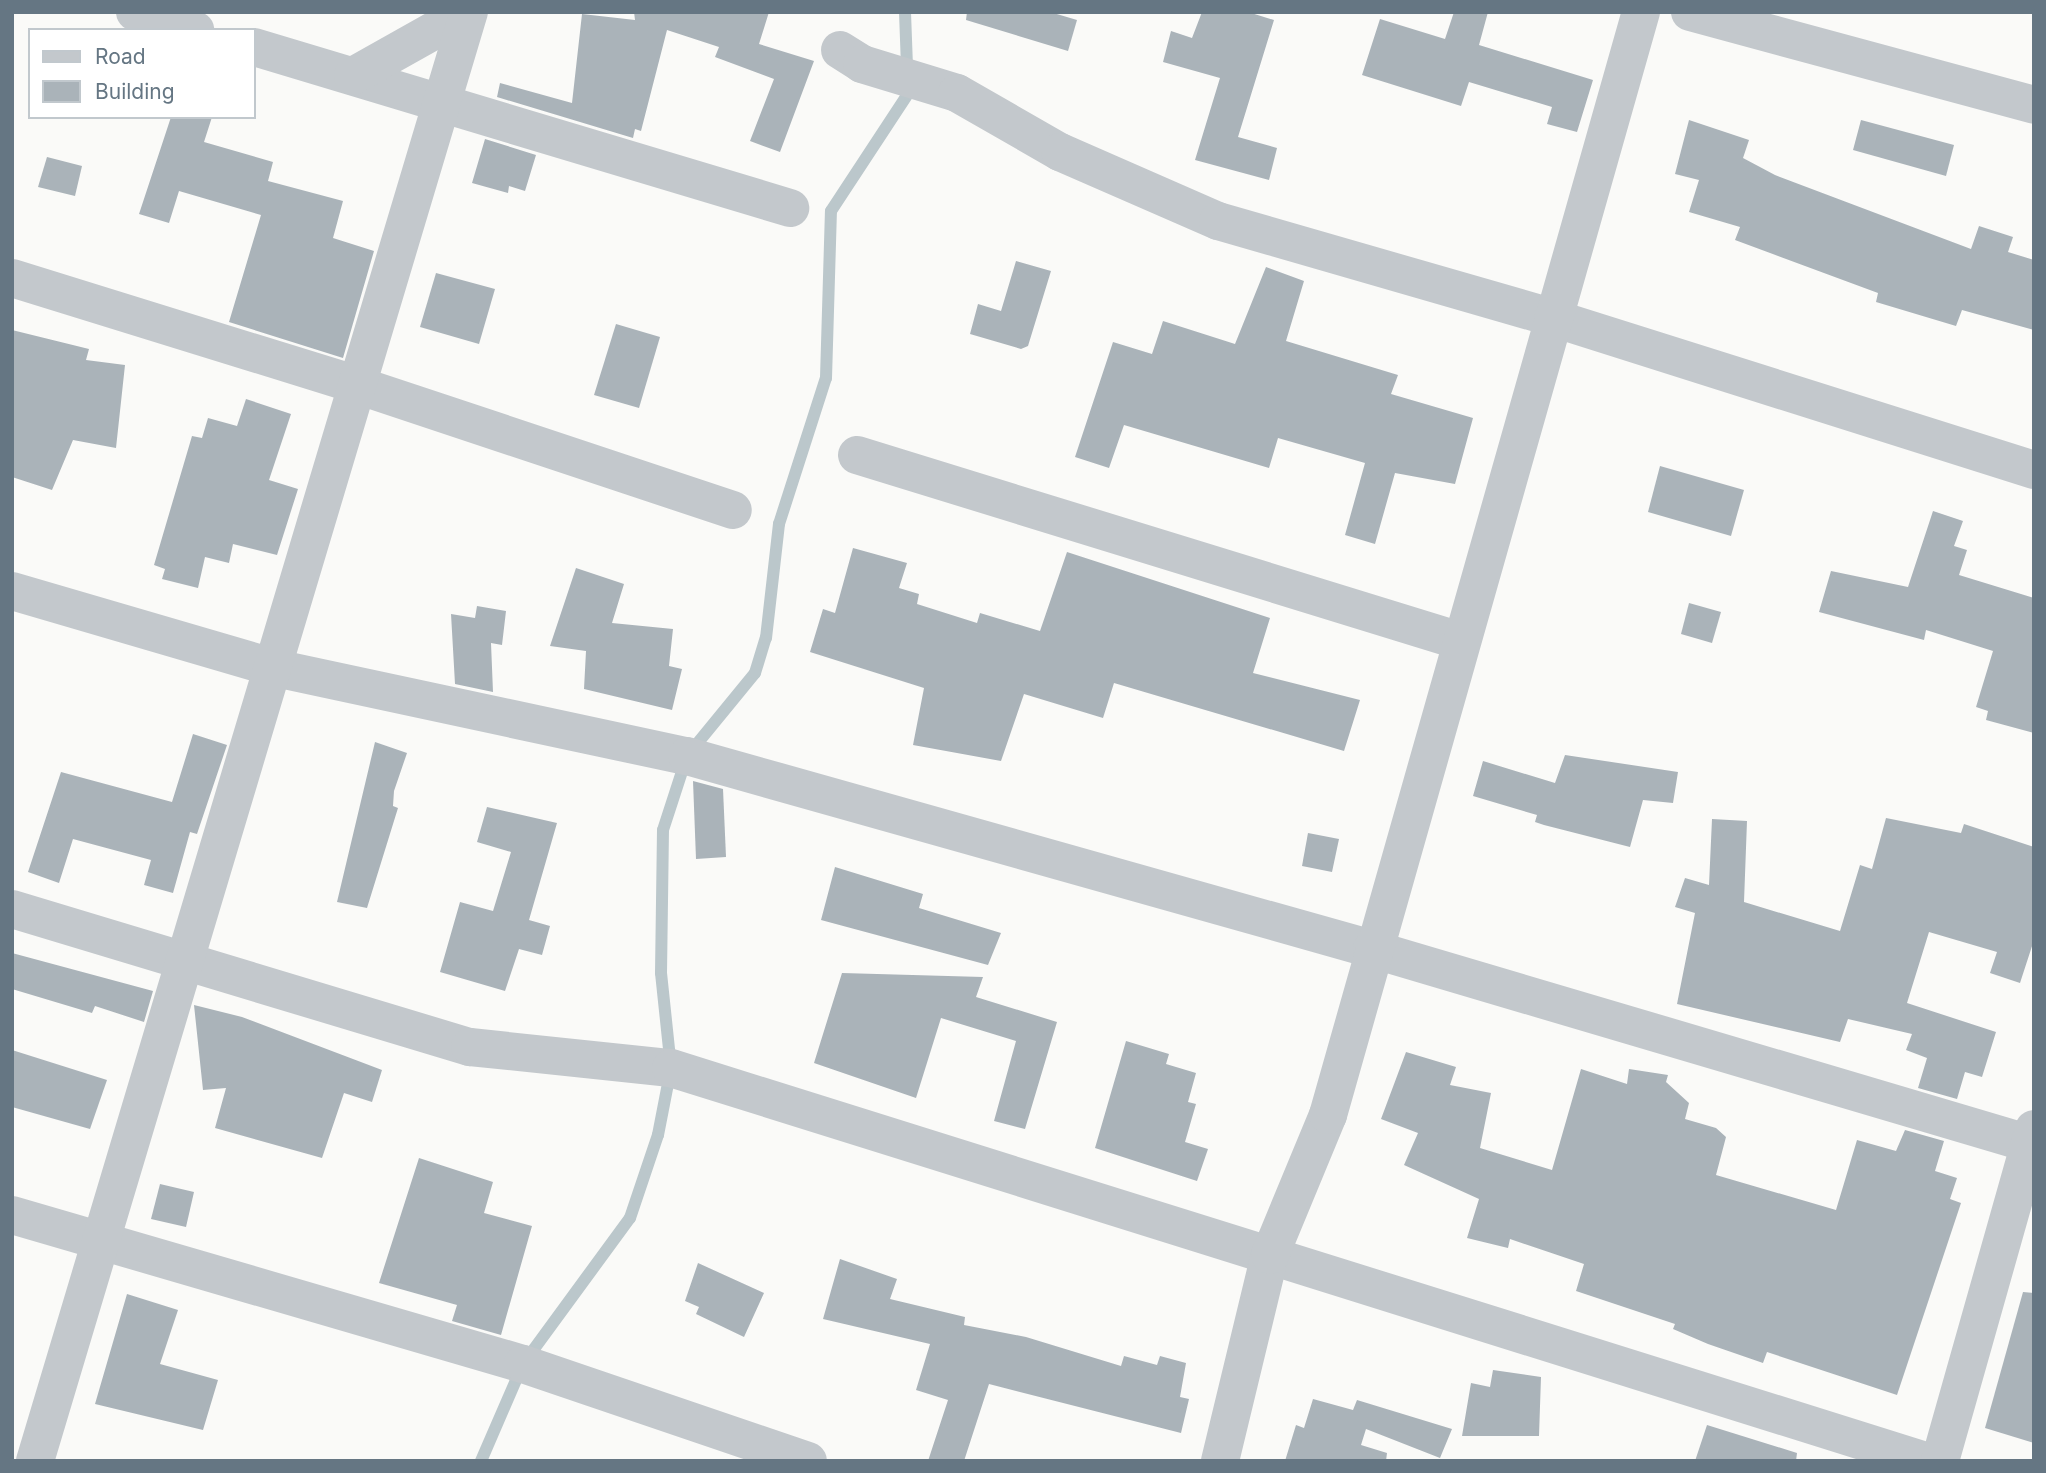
<!DOCTYPE html>
<style>
body{margin:0}
#map{position:relative;width:2046px;height:1473px;overflow:hidden;background:#fafaf8;font-family:Inter,sans-serif}
div>[style]{position:absolute}
[style*='--x']{left:calc(var(--x)*1px);top:calc(var(--y)*1px);width:calc(var(--w)*1px);rotate:calc(var(--a)*1deg)}
.stream>*{height:12px;margin:-6px;padding:0 6px;transform-origin:6px;border-radius:6px;background:#bbc7cb}
.building>*{inset:0;background:#aab3b9}
.minor>*{height:38px;margin:-19px;padding:0 19px;transform-origin:19px;border-radius:19px;background:#c3c8cc}
span{translate:-50% -50%;white-space:nowrap;text-align:center;line-height:1.15;-webkit-text-stroke:7px #fff;paint-order:stroke}
.frame{position:absolute;inset:0;border:14px solid #657683;pointer-events:none}
.legend{position:absolute;left:28px;top:28px;width:228px;height:91px;box-sizing:border-box;background:#fff;border:2px solid #c1c8cd;margin:0;padding:9px 12px;list-style:none;font-size:21px;color:#657683}
.legend li{display:flex;align-items:center;gap:14px;height:35px}
.legend b{width:35px;border:2px solid #c1c8cd}
</style>
<div id="map">
<div class="stream">
<div style="--x:481;--y:1461;--w:106;--a:-66.6"></div>
<div style="--x:523;--y:1364;--w:181;--a:-53.8"></div>
<div style="--x:630;--y:1218;--w:88;--a:-71.4"></div>
<div style="--x:658;--y:1135;--w:68;--a:-79"></div>
<div style="--x:671;--y:1068;--w:96;--a:-96"></div>
<div style="--x:661;--y:973;--w:143;--a:-89.2"></div>
<div style="--x:663;--y:830;--w:78;--a:-72"></div>
<div style="--x:687;--y:756;--w:107;--a:-50.7"></div>
<div style="--x:755;--y:673;--w:37;--a:-73"></div>
<div style="--x:766;--y:638;--w:115;--a:-83.5"></div>
<div style="--x:779;--y:524;--w:153;--a:-72.2"></div>
<div style="--x:826;--y:378;--w:167;--a:-88.3"></div>
<div style="--x:831;--y:211;--w:140;--a:-56.7"></div>
<div style="--x:908;--y:94;--w:82;--a:-92.1"></div>
</div>
<div class="building">
<div style="clip-path:polygon(634px 12px,769px 12px,759px 44px,814px 61px,780px 152px,750px 141px,774px 79px,715px 57px,719px 47px,667px 30px,641px 131px,635px 129px,633px 138px,497px 97px,500px 83px,572px 103px,582px 14px,635px 20px)"></div>
<div style="clip-path:polygon(967px 12px,1050px 12px,1077px 20px,1068px 51px,966px 20px)"></div>
<div style="clip-path:polygon(1202px 12px,1248px 12px,1274px 20px,1238px 137px,1277px 148px,1269px 180px,1195px 160px,1220px 78px,1163px 62px,1171px 31px,1192px 38px)"></div>
<div style="clip-path:polygon(1454px 12px,1488px 12px,1479px 45px,1593px 80px,1577px 132px,1547px 124px,1552px 107px,1469px 82px,1461px 106px,1362px 75px,1380px 19px,1445px 39px)"></div>
<div style="clip-path:polygon(171px 117px,212px 117px,204px 142px,273px 162px,268px 181px,343px 201px,333px 238px,374px 251px,343px 358px,229px 322px,261px 215px,179px 191px,169px 223px,139px 214px)"></div>
<div style="clip-path:polygon(1689px 120px,1749px 140px,1743px 158px,1775px 175px,1971px 249px,1979px 226px,2013px 237px,2008px 252px,2034px 260px,2034px 330px,1962px 310px,1956px 326px,1876px 302px,1878px 293px,1735px 240px,1740px 227px,1689px 212px,1699px 180px,1675px 174px)"></div>
<div style="clip-path:polygon(1861px 120px,1954px 145px,1946px 176px,1853px 150px)"></div>
<div style="clip-path:polygon(485px 139px,536px 155px,525px 191px,509px 186px,508px 193px,472px 183px)"></div>
<div style="clip-path:polygon(47px 157px,82px 166px,75px 196px,38px 187px)"></div>
<div style="clip-path:polygon(1016px 261px,1051px 271px,1028px 346px,1021px 349px,970px 334px,978px 304px,1001px 311px)"></div>
<div style="clip-path:polygon(1266px 267px,1304px 281px,1286px 341px,1398px 375px,1391px 394px,1473px 418px,1455px 484px,1395px 473px,1375px 544px,1345px 535px,1365px 463px,1278px 438px,1269px 468px,1124px 425px,1109px 468px,1075px 457px,1113px 342px,1152px 354px,1163px 321px,1235px 344px)"></div>
<div style="clip-path:polygon(436px 273px,495px 289px,479px 344px,420px 327px)"></div>
<div style="clip-path:polygon(616px 324px,660px 337px,639px 408px,594px 395px)"></div>
<div style="clip-path:polygon(12px 330px,89px 349px,86px 360px,125px 365px,116px 448px,73px 440px,52px 490px,12px 477px)"></div>
<div style="clip-path:polygon(246px 399px,291px 414px,269px 480px,298px 489px,277px 555px,233px 544px,229px 563px,205px 557px,198px 588px,162px 579px,165px 569px,154px 565px,192px 436px,202px 438px,208px 418px,237px 426px)"></div>
<div style="clip-path:polygon(1660px 466px,1744px 490px,1731px 536px,1648px 512px)"></div>
<div style="clip-path:polygon(1933px 511px,1963px 521px,1954px 546px,1967px 550px,1959px 575px,2034px 598px,2034px 733px,1986px 720px,1988px 711px,1976px 707px,1993px 651px,1926px 630px,1924px 640px,1819px 612px,1831px 571px,1908px 587px)"></div>
<div style="clip-path:polygon(853px 548px,907px 563px,899px 588px,919px 594px,917px 604px,977px 623px,980px 613px,1040px 631px,1067px 552px,1270px 618px,1253px 673px,1360px 700px,1344px 751px,1114px 683px,1103px 718px,1024px 694px,1001px 761px,913px 745px,924px 688px,810px 652px,823px 609px,835px 613px)"></div>
<div style="clip-path:polygon(576px 568px,624px 584px,612px 623px,673px 629px,669px 666px,682px 669px,672px 710px,584px 689px,586px 651px,550px 646px)"></div>
<div style="clip-path:polygon(1689px 603px,1721px 612px,1712px 643px,1681px 634px)"></div>
<div style="clip-path:polygon(477px 606px,506px 611px,502px 645px,491px 643px,493px 692px,455px 684px,451px 614px,475px 618px)"></div>
<div style="clip-path:polygon(193px 734px,227px 745px,197px 834px,190px 832px,173px 893px,144px 885px,151px 860px,73px 839px,59px 883px,28px 872px,61px 772px,172px 802px)"></div>
<div style="clip-path:polygon(375px 742px,407px 753px,394px 791px,393px 806px,398px 808px,367px 908px,337px 902px)"></div>
<div style="clip-path:polygon(1565px 755px,1678px 772px,1673px 803px,1643px 800px,1630px 847px,1544px 825px,1535px 822px,1537px 815px,1473px 796px,1483px 761px,1555px 783px)"></div>
<div style="clip-path:polygon(693px 781px,723px 789px,726px 857px,696px 859px)"></div>
<div style="clip-path:polygon(487px 807px,557px 823px,529px 920px,550px 926px,542px 955px,519px 949px,505px 991px,440px 972px,460px 902px,493px 911px,511px 852px,477px 842px)"></div>
<div style="clip-path:polygon(1886px 818px,1961px 833px,1964px 824px,2034px 847px,2034px 940px,2020px 983px,1990px 973px,1997px 952px,1929px 932px,1907px 1003px,1996px 1032px,1982px 1077px,1965px 1072px,1957px 1099px,1918px 1088px,1927px 1058px,1906px 1050px,1912px 1034px,1848px 1019px,1840px 1042px,1677px 1004px,1695px 913px,1675px 907px,1685px 878px,1709px 885px,1712px 819px,1747px 821px,1744px 902px,1840px 931px,1860px 865px,1872px 869px)"></div>
<div style="clip-path:polygon(1308px 833px,1339px 839px,1332px 872px,1302px 866px)"></div>
<div style="clip-path:polygon(835px 867px,923px 894px,919px 908px,1001px 933px,988px 965px,821px 920px)"></div>
<div style="clip-path:polygon(12px 953px,153px 991px,144px 1022px,95px 1006px,92px 1013px,12px 989px)"></div>
<div style="clip-path:polygon(842px 973px,983px 977px,976px 997px,1057px 1022px,1025px 1129px,994px 1121px,1016px 1041px,941px 1018px,916px 1098px,814px 1063px)"></div>
<div style="clip-path:polygon(194px 1005px,242px 1017px,382px 1070px,372px 1102px,344px 1093px,322px 1158px,215px 1128px,226px 1088px,203px 1090px)"></div>
<div style="clip-path:polygon(1126px 1041px,1169px 1054px,1166px 1064px,1196px 1073px,1188px 1102px,1196px 1104px,1185px 1142px,1208px 1149px,1197px 1181px,1095px 1148px)"></div>
<div style="clip-path:polygon(12px 1050px,107px 1080px,90px 1129px,12px 1107px)"></div>
<div style="clip-path:polygon(1406px 1052px,1456px 1067px,1450px 1085px,1491px 1093px,1480px 1148px,1552px 1170px,1581px 1069px,1627px 1084px,1629px 1069px,1668px 1075px,1666px 1082px,1689px 1103px,1685px 1119px,1716px 1128px,1726px 1137px,1716px 1175px,1836px 1210px,1857px 1140px,1896px 1151px,1905px 1130px,1944px 1141px,1935px 1171px,1957px 1178px,1950px 1199px,1961px 1203px,1897px 1395px,1767px 1352px,1763px 1363px,1708px 1344px,1673px 1329px,1675px 1324px,1576px 1291px,1584px 1264px,1510px 1239px,1508px 1248px,1467px 1238px,1479px 1199px,1404px 1165px,1418px 1133px,1381px 1119px)"></div>
<div style="clip-path:polygon(419px 1158px,493px 1182px,484px 1213px,532px 1226px,501px 1335px,452px 1321px,457px 1305px,379px 1283px)"></div>
<div style="clip-path:polygon(160px 1184px,194px 1192px,186px 1227px,151px 1219px)"></div>
<div style="clip-path:polygon(840px 1259px,897px 1279px,890px 1299px,965px 1317px,964px 1325px,1026px 1337px,1121px 1366px,1124px 1356px,1157px 1365px,1160px 1356px,1186px 1363px,1180px 1397px,1189px 1399px,1181px 1433px,989px 1384px,964px 1461px,928px 1461px,948px 1400px,916px 1390px,930px 1344px,823px 1319px)"></div>
<div style="clip-path:polygon(698px 1263px,764px 1293px,744px 1337px,696px 1314px,699px 1307px,685px 1301px)"></div>
<div style="clip-path:polygon(2023px 1292px,2034px 1293px,2034px 1443px,1985px 1428px)"></div>
<div style="clip-path:polygon(127px 1294px,178px 1310px,160px 1364px,218px 1380px,203px 1430px,95px 1404px)"></div>
<div style="clip-path:polygon(1493px 1370px,1541px 1377px,1539px 1436px,1462px 1436px,1471px 1383px,1490px 1387px)"></div>
<div style="clip-path:polygon(1313px 1399px,1353px 1410px,1357px 1400px,1452px 1429px,1440px 1458px,1366px 1429px,1361px 1445px,1387px 1453px,1386px 1461px,1285px 1461px,1296px 1425px,1304px 1428px)"></div>
<div style="clip-path:polygon(1707px 1425px,1797px 1453px,1796px 1461px,1695px 1461px)"></div>
</div>
<div class="minor">
<div style="--x:135;--y:12;--w:63;--a:16.7"></div>
<div style="--x:1690;--y:12;--w:356;--a:15.1"></div>
<div style="--x:254;--y:47;--w:560;--a:16.72"></div>
<div style="--x:840;--y:50;--w:26;--a:32"></div>
<div style="--x:862;--y:64;--w:99;--a:17"></div>
<div style="--x:957;--y:93;--w:119;--a:29.8"></div>
<div style="--x:1060;--y:152;--w:172;--a:23.6"></div>
<div style="--x:1218;--y:221;--w:349;--a:16.1"></div>
<div style="--x:1553;--y:318;--w:504;--a:17.54"></div>
<div style="--x:353;--y:76;--w:131;--a:-29.3"></div>
<div style="--x:12;--y:278;--w:361;--a:17.2"></div>
<div style="--x:357;--y:385;--w:396;--a:18.4"></div>
<div style="--x:857;--y:455;--w:631;--a:17.14"></div>
<div style="--x:12;--y:591;--w:274;--a:16.3"></div>
<div style="--x:275;--y:668;--w:421;--a:12.1"></div>
<div style="--x:687;--y:756;--w:712;--a:15.74"></div>
<div style="--x:1372;--y:949;--w:690;--a:16.49"></div>
<div style="--x:12;--y:909;--w:478;--a:16.8"></div>
<div style="--x:470;--y:1047;--w:202;--a:6"></div>
<div style="--x:671;--y:1068;--w:1315;--a:17.39"></div>
<div style="--x:12;--y:1215;--w:532;--a:16.26"></div>
<div style="--x:523;--y:1364;--w:301;--a:18.8"></div>
<div style="--x:35;--y:1461;--w:1513;--a:-73.33"></div>
<div style="--x:1220;--y:1461;--w:212;--a:-76.4"></div>
<div style="--x:1270;--y:1255;--w:152;--a:-67.5"></div>
<div style="--x:1328;--y:1115;--w:1147;--a:-74.16"></div>
<div style="--x:1940;--y:1461;--w:345;--a:-74.2"></div>
</div>
<div class="frame"></div>
<ul class="legend">
<li><b style="height:9px;background:#c3c8cc"></b>Road</li>
<li><b style="height:19px;background:#aab3b9"></b>Building</li>
</ul>
</div>
